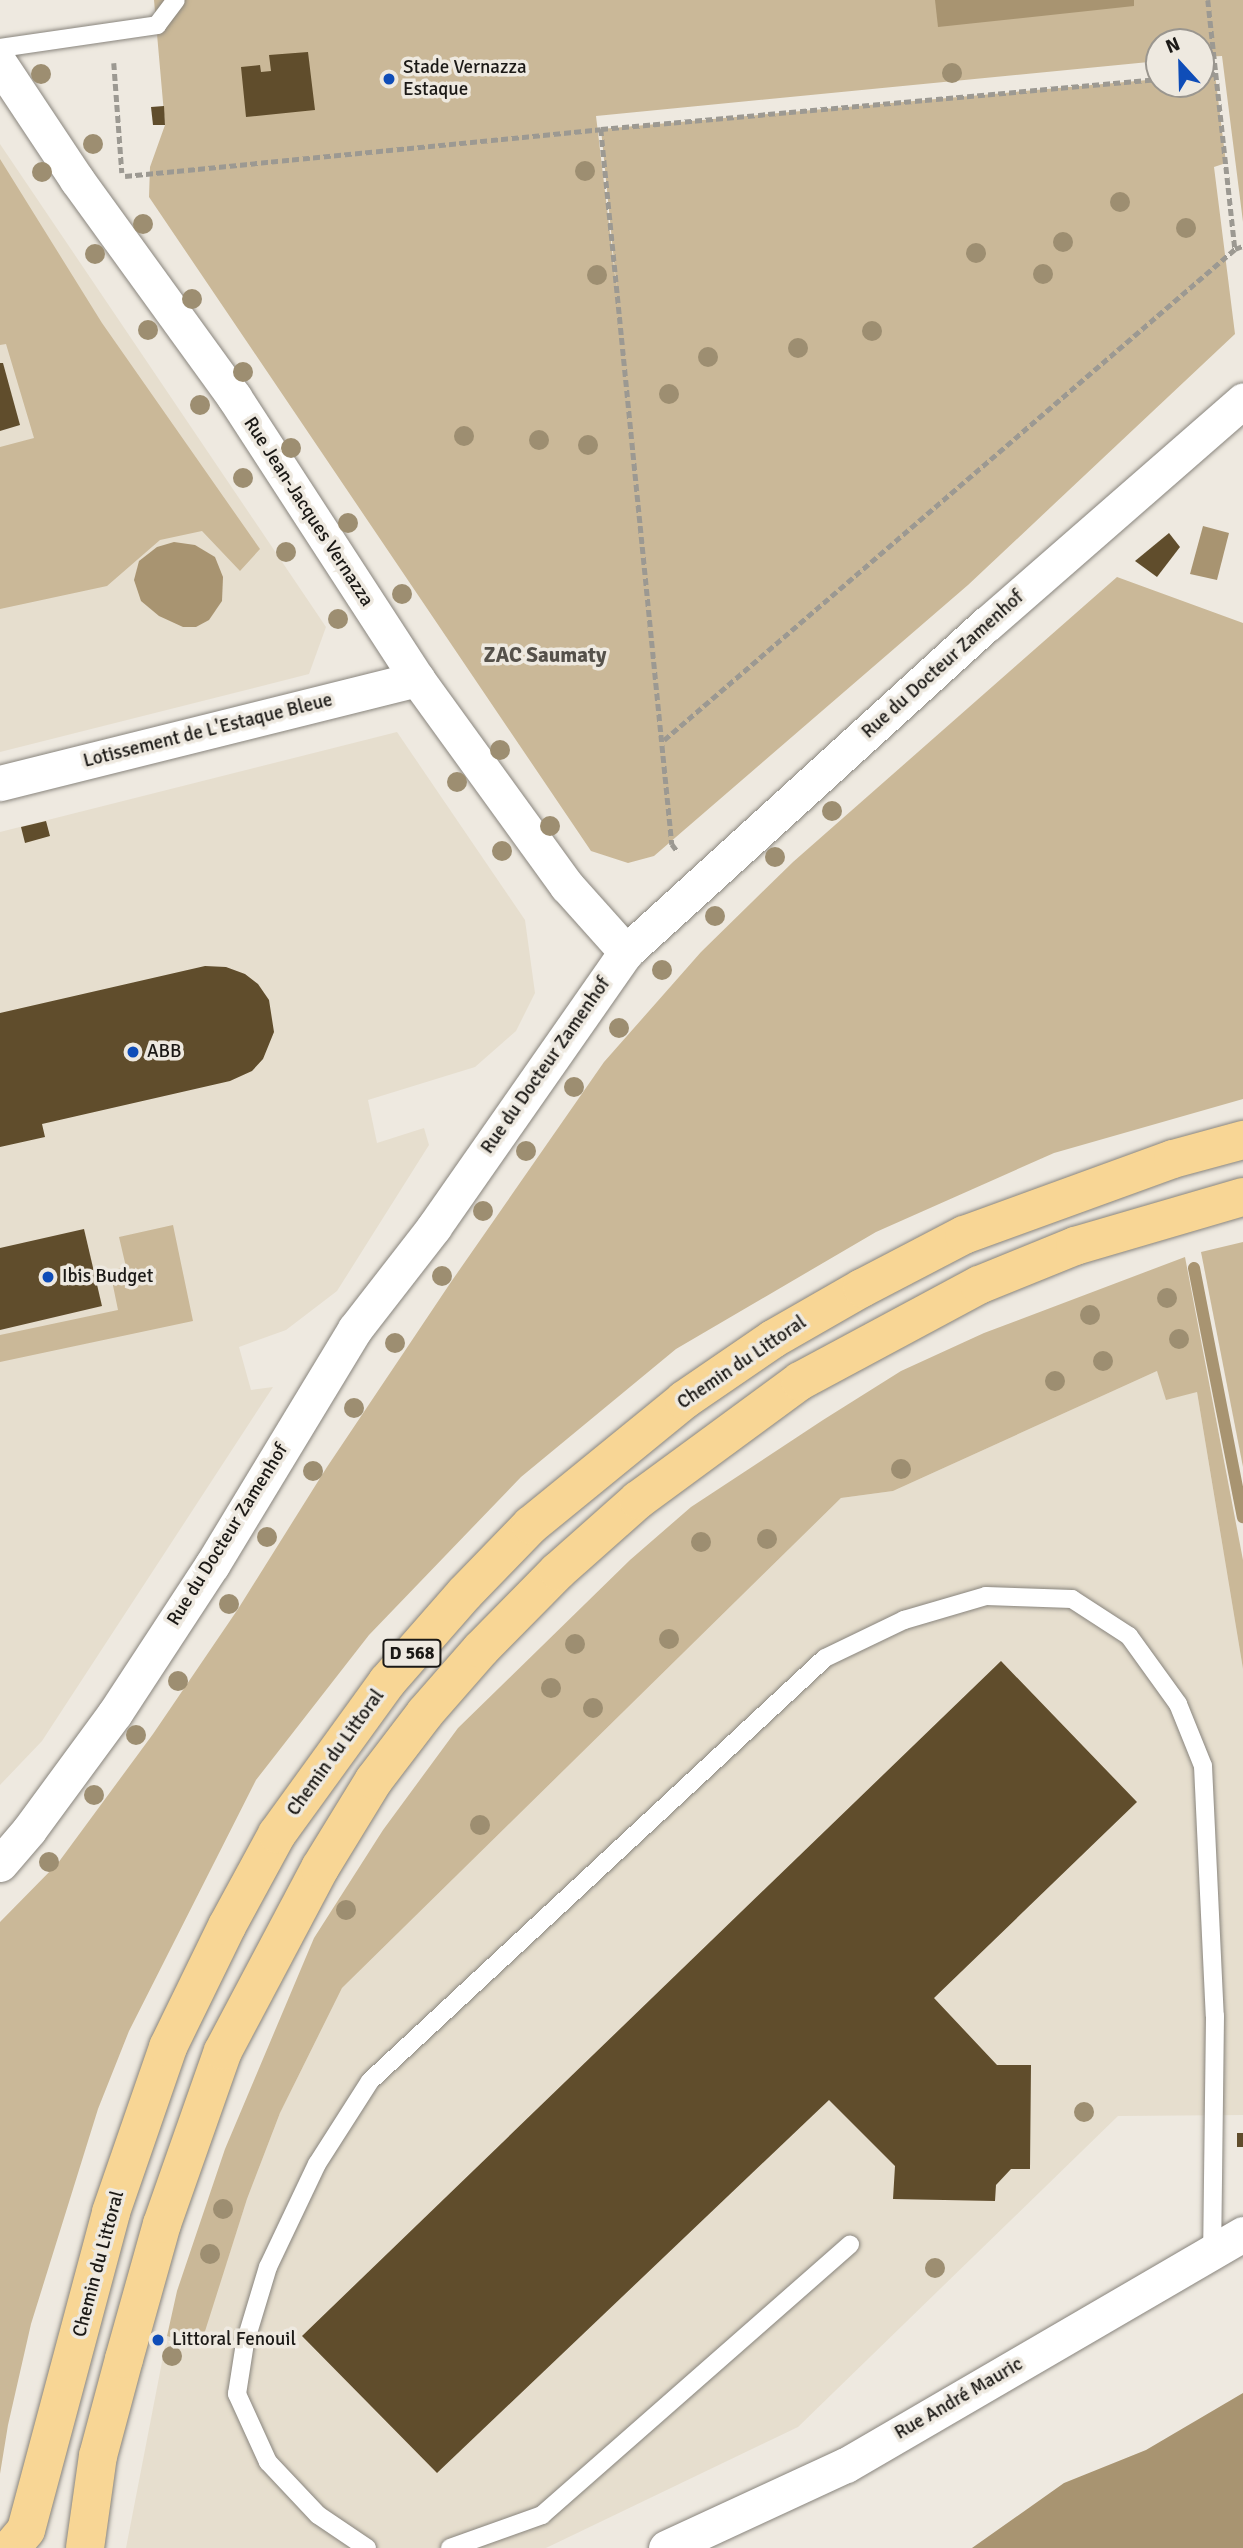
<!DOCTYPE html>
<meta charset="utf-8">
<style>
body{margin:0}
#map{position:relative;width:1243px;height:2548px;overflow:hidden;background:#eee9e0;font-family:Signika,sans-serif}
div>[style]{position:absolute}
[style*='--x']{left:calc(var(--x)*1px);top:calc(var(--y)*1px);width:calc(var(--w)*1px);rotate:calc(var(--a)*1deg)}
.built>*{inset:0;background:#e6dece}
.green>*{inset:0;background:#cab898}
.water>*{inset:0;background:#a89471}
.stream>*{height:12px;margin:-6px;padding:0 6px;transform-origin:6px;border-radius:6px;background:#a89471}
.building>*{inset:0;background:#604d2c}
.path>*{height:4.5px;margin-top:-2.25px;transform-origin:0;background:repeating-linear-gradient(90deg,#9c9992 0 7px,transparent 0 10.5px)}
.roads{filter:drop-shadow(0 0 2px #89857d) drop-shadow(0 0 2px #89857d)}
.lane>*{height:18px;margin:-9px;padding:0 9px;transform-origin:9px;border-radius:9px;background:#fff}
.street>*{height:35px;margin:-17.5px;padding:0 17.5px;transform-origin:17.5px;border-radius:17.5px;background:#fff}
.primary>*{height:38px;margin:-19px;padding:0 19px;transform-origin:19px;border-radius:19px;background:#f8d695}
.trees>*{width:20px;height:20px;margin:-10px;border-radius:50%;background:#9d8e71}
.dots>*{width:19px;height:19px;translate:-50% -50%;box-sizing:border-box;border:4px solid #eee9e0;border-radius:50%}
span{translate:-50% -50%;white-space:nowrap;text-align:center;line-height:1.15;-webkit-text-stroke:7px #eee9e0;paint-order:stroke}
.shield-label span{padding:2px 5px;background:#eee9e0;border:2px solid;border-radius:5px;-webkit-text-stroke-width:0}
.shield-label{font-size:18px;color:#1b1916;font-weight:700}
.poi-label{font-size:19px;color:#1b1916}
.left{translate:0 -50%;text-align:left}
.street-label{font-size:19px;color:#1b1916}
.neighbourhood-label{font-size:21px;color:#55514a;font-weight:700}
.north{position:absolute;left:1145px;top:28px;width:70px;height:70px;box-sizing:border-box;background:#eee9e0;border:2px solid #9a968f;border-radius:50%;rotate:338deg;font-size:19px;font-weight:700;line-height:28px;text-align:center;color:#1b1916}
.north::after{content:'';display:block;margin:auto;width:24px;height:32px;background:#0f4db8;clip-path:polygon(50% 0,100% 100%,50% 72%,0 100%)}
</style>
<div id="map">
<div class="built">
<div style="clip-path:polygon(0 144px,326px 627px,309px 674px,0 752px)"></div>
<div style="clip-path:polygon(397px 732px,525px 920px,535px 993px,516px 1031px,475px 1067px,368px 1100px,377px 1143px,424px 1128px,429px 1145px,337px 1291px,286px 1330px,239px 1347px,251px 1390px,273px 1387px,42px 1741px,0 1785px,0 832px)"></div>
<div style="clip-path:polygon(1157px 1371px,1197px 1392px,1243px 1669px,1243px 2115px,1118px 2116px,798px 2427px,546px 2548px,126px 2548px,167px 2336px,199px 2347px,247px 2199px,280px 2113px,342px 1988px,841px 1498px,893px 1491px)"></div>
</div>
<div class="green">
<div style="clip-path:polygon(154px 0,1243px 0,1243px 222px,1222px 56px,1201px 57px,1201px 42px,1159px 42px,1159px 61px,596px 116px,617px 292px,601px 129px,1159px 79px,1159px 84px,1201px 84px,1201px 75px,1215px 74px,1226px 163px,1214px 167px,1235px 334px,968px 585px,654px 856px,628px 863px,591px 851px,149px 197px,150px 167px,165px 125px)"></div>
<div style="clip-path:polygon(0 159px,102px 323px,260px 549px,240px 571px,202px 531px,160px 540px,107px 586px,0 609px,0 447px,34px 438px,6px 344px,0 345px)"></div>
<div style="clip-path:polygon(1117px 577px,1243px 623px,1243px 1099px,1054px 1153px,876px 1232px,676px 1349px,521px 1477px,369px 1635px,256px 1780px,129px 2031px,98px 2109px,31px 2324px,8px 2425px,0 2474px,0 1922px,58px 1863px,153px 1734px,238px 1609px,327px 1467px,451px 1282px,604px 1062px,701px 952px,793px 862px)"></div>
<div style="clip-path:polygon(173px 1225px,193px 1321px,0 1362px,0 1335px,118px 1310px,110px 1271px,126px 1267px,119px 1237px)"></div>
<div style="clip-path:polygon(1243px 1242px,1243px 1467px,1201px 1252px)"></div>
<div style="clip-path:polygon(1185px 1257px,1243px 1560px,1243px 1669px,1197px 1392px,1166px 1400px,1157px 1371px,893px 1491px,841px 1498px,342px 1988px,280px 2113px,247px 2199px,200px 2347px,167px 2336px,177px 2291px,225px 2149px,314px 1938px,383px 1830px,458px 1728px,630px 1560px,691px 1507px,823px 1420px,901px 1371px,984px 1333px)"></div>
</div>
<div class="water">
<div style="clip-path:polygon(935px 0,1134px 0,1134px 6px,938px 27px)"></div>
<div style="clip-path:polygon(1203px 526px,1229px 533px,1217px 580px,1190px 574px)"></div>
<div style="clip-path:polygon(174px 542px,195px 545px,215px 557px,223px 577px,222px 601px,209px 620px,196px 627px,183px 627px,159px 616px,141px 601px,134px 580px,139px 561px,157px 547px)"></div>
<div style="clip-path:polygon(1243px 2393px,1243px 2548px,972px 2548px,1064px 2483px,1146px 2450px)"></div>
</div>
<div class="stream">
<div style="--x:1194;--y:1268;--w:254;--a:78.9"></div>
</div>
<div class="building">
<div style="clip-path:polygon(308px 52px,315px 110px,246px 117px,241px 67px,260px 65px,261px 72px,271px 71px,269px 55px)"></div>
<div style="clip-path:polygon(164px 106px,165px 125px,153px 125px,151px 107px)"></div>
<div style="clip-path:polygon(0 363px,3px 363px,20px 425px,0 431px)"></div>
<div style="clip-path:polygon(1169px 533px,1180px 547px,1157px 577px,1135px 561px)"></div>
<div style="clip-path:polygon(46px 821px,50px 836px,25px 843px,21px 827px)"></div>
<div style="clip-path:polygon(205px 966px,226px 967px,245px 974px,258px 984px,269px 1000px,274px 1032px,263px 1059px,252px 1071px,230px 1081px,42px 1124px,45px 1137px,0 1147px,0 1013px)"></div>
<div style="clip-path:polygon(84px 1229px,102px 1306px,0 1330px,0 1248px)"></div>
<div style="clip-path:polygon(1001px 1661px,1137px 1802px,934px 1998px,997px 2065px,1031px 2065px,1030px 2169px,1011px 2169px,996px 2185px,995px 2201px,893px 2199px,895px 2166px,829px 2100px,437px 2473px,302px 2336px)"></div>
<div style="clip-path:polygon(1237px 2133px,1243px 2133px,1243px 2147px,1237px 2147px)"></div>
</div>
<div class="path">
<div style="--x:1208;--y:0;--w:250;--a:83.8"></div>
<div style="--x:114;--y:63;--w:110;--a:85.8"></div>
<div style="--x:1201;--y:75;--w:14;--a:-4"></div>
<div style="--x:601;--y:129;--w:719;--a:84.33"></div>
<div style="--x:672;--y:844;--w:10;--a:53"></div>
<div style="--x:125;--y:176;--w:478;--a:-5.6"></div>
<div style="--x:601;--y:129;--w:560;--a:-5.12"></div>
<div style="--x:664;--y:740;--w:753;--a:-40.69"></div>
<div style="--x:1235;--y:249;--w:9;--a:-21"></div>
</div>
<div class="roads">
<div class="lane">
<div style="--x:0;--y:48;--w:159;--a:-8.3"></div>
<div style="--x:157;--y:25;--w:31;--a:-53"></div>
<div style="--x:367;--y:2548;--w:59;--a:-146"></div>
<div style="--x:318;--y:2515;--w:73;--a:-133.3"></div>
<div style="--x:268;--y:2462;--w:75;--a:-114.5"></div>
<div style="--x:237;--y:2394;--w:52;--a:-81.1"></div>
<div style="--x:245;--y:2343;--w:79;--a:-73.2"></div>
<div style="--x:268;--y:2267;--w:114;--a:-64.6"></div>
<div style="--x:317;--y:2164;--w:98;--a:-57.4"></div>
<div style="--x:370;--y:2081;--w:621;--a:-42.91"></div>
<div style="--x:825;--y:1658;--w:88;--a:-25.7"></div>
<div style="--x:904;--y:1620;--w:85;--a:-16.3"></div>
<div style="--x:986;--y:1596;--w:86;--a:2"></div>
<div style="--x:1072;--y:1599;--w:68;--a:33"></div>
<div style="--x:1129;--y:1636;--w:84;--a:54.2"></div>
<div style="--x:1178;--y:1704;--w:67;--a:68"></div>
<div style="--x:1203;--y:1766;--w:250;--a:87.3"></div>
<div style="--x:1215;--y:2016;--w:237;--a:90.7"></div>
<div style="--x:450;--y:2548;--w:98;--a:-19.7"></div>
<div style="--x:542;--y:2515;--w:410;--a:-41.3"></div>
</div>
<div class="street">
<div style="--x:0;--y:64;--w:139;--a:56.4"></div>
<div style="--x:77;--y:180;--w:268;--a:54.1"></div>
<div style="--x:234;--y:397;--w:336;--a:57"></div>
<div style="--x:417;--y:679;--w:256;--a:54.1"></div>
<div style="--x:567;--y:886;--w:89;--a:48.2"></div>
<div style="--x:0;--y:783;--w:430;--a:-14"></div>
<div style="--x:0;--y:1864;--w:45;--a:-49.5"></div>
<div style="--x:29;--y:1830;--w:145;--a:-53.7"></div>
<div style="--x:115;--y:1713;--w:177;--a:-56.8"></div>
<div style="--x:212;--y:1565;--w:276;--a:-58.8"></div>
<div style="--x:355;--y:1329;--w:129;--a:-52.2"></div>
<div style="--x:434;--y:1227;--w:335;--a:-55.1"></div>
<div style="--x:626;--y:952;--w:488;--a:-42.3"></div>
<div style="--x:987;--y:624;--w:340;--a:-41.1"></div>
<div style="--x:666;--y:2548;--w:198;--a:-24.8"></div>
<div style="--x:846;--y:2465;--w:459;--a:-30.2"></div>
</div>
<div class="primary">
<div style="--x:11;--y:2548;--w:23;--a:-50"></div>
<div style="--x:26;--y:2530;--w:329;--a:-75"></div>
<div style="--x:111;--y:2212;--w:175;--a:-70.9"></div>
<div style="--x:168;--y:2047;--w:135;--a:-64"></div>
<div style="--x:227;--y:1926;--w:105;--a:-61.5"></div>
<div style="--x:277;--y:1834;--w:188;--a:-54.1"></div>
<div style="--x:387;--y:1682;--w:118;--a:-48.8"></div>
<div style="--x:465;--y:1593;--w:95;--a:-45.9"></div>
<div style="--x:531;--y:1525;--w:198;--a:-39.2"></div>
<div style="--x:684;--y:1400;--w:108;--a:-34.4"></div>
<div style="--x:773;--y:1339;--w:103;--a:-29.8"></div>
<div style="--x:862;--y:1288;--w:115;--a:-27.5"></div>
<div style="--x:964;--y:1235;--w:222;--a:-20"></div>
<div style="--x:1173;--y:1159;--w:73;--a:-15.2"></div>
<div style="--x:85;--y:2548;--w:93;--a:-82"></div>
<div style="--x:98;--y:2456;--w:100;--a:-75"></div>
<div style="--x:124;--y:2359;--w:140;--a:-74.3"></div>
<div style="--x:162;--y:2224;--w:183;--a:-70.6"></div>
<div style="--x:223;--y:2051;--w:207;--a:-62.1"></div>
<div style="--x:320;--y:1868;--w:103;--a:-58.5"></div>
<div style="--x:374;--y:1780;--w:84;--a:-52.7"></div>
<div style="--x:425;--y:1713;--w:85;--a:-48.8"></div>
<div style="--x:481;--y:1649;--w:110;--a:-45.4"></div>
<div style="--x:558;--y:1571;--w:107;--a:-41.6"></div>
<div style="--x:638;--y:1500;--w:201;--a:-36.3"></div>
<div style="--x:800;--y:1381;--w:203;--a:-28.2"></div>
<div style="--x:979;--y:1285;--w:104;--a:-22.1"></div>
<div style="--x:1075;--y:1246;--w:175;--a:-16.3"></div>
</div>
</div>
<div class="trees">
<div style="left:952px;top:73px"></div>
<div style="left:41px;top:74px"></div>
<div style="left:93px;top:144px"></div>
<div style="left:585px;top:171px"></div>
<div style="left:42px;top:172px"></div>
<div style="left:1120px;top:202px"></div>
<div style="left:143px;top:224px"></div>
<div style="left:1186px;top:228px"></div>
<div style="left:1063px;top:242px"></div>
<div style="left:976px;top:253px"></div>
<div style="left:95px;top:254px"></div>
<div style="left:1043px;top:274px"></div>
<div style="left:597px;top:275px"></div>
<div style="left:192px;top:299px"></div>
<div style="left:148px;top:330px"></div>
<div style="left:872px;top:331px"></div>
<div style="left:798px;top:348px"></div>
<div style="left:708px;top:357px"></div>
<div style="left:243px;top:372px"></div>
<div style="left:669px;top:394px"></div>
<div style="left:200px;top:405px"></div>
<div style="left:464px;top:436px"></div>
<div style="left:539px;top:440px"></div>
<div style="left:588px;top:445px"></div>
<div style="left:291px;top:448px"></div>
<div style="left:243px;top:478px"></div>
<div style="left:348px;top:523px"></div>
<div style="left:286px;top:552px"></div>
<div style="left:402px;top:594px"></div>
<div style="left:338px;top:619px"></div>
<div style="left:500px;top:750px"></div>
<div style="left:457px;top:782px"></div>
<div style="left:832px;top:811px"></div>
<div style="left:550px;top:826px"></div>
<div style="left:502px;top:851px"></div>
<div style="left:775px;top:857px"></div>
<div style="left:715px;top:916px"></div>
<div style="left:662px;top:970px"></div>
<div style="left:619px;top:1028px"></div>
<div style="left:574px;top:1087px"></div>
<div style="left:526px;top:1151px"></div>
<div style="left:483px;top:1211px"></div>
<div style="left:442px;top:1276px"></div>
<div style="left:1167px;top:1298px"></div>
<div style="left:1090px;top:1315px"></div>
<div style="left:1179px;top:1339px"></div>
<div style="left:395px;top:1343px"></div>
<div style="left:1103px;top:1361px"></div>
<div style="left:1055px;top:1381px"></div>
<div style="left:354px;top:1408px"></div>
<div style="left:901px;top:1469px"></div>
<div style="left:313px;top:1471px"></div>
<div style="left:267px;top:1537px"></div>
<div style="left:767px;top:1539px"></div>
<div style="left:701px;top:1542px"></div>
<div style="left:229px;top:1604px"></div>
<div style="left:669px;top:1639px"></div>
<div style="left:575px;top:1644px"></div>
<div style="left:178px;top:1681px"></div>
<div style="left:551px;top:1688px"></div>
<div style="left:593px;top:1708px"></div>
<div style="left:136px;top:1735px"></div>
<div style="left:94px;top:1795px"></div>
<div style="left:480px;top:1825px"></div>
<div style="left:49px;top:1862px"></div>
<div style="left:346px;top:1910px"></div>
<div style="left:1084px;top:2112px"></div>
<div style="left:223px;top:2209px"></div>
<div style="left:210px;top:2254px"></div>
<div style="left:935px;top:2268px"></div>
<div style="left:172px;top:2356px"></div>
</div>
<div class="dots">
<div style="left:389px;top:79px;background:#0f4db8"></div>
<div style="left:133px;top:1052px;background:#0f4db8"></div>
<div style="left:48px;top:1277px;background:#0f4db8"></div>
<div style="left:158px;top:2340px;background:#0f4db8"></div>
</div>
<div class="shield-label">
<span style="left:412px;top:1653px">D 568</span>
</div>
<div class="poi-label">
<span class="left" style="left:403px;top:79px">Stade Vernazza<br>Estaque</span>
<span class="left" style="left:147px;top:1052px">ABB</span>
<span class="left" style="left:62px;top:1277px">Ibis Budget</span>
<span class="left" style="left:172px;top:2340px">Littoral Fenouil</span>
</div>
<div class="street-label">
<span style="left:308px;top:512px;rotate:57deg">Rue Jean-Jacques Vernazza</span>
<span style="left:943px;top:665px;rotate:-42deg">Rue du Docteur Zamenhof</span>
<span style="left:208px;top:731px;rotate:-14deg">Lotissement de L'Estaque Bleue</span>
<span style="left:546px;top:1066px;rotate:-55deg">Rue du Docteur Zamenhof</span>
<span style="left:742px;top:1363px;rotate:-34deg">Chemin du Littoral</span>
<span style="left:228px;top:1535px;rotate:-58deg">Rue du Docteur Zamenhof</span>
<span style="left:336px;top:1753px;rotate:-54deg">Chemin du Littoral</span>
<span style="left:99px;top:2264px;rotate:-75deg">Chemin du Littoral</span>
<span style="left:959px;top:2399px;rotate:-30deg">Rue André Mauric</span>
</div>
<div class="neighbourhood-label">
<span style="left:545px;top:655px">ZAC Saumaty</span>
</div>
<div class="north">N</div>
</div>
